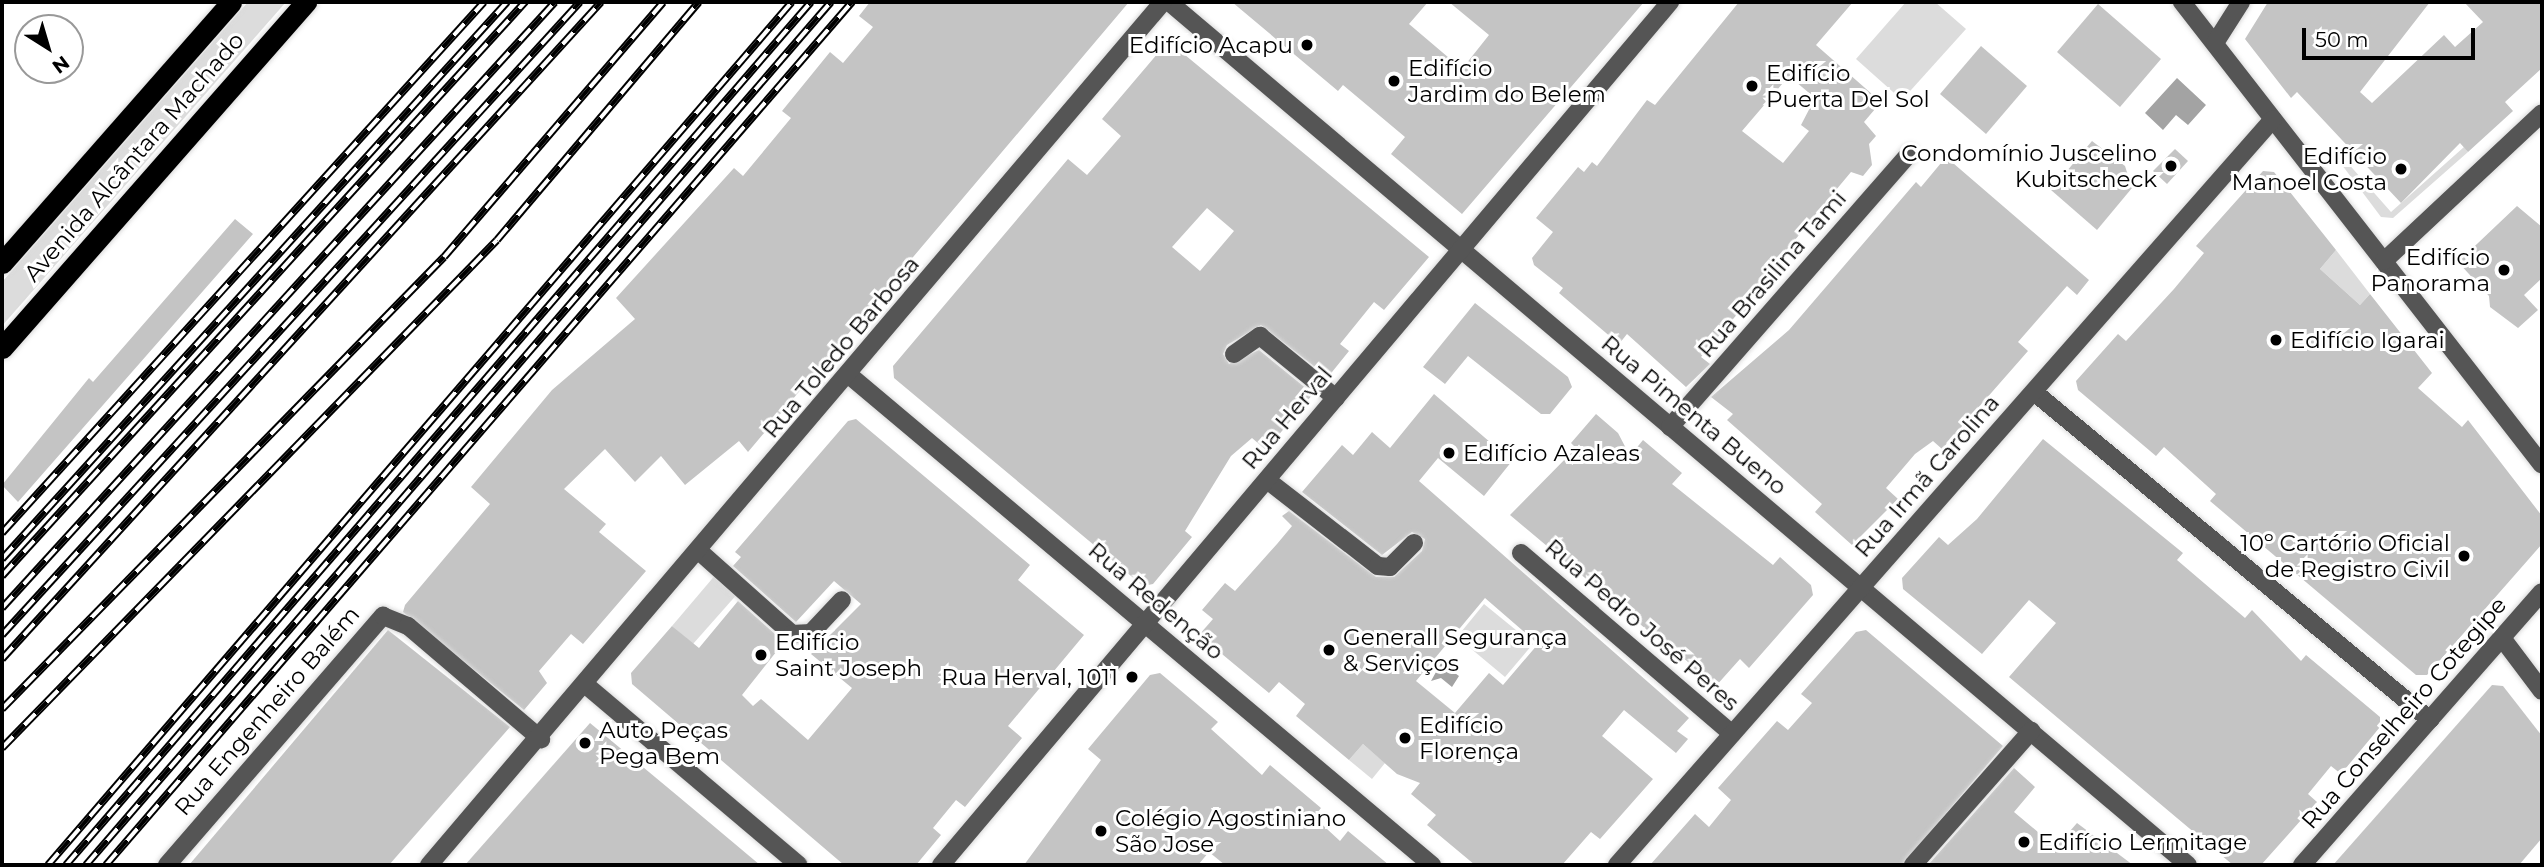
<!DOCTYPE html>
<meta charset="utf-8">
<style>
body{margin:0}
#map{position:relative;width:2544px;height:867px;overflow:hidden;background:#fff;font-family:Montserrat,sans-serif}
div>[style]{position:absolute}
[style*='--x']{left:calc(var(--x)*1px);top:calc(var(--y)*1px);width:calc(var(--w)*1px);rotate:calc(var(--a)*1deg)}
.green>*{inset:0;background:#dcdcdc}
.water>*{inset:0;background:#a3a3a3}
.building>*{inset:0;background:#c4c4c4}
.roads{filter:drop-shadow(0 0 2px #dbdbdb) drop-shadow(0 0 2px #dbdbdb)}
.minor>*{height:18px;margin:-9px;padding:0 9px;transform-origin:9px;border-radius:9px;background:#555}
.highway>*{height:21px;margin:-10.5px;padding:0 10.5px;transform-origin:10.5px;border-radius:10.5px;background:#000}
.rail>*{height:8px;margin-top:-4px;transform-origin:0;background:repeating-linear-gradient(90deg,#fff 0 16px,#000 0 32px);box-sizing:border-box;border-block:2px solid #000}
.dots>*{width:19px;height:19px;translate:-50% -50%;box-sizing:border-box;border:4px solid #fff;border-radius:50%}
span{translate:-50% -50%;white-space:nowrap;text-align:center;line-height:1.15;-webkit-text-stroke:6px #fff;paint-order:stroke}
.poi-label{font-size:23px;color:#000}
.right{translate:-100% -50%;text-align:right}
.left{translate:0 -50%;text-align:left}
.street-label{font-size:23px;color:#000}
.frame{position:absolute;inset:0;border:4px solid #000;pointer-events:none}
.north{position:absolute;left:14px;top:14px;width:70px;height:70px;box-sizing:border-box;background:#fff;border:2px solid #999;border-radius:50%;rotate:143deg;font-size:19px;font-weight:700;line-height:28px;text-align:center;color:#000}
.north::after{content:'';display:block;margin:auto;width:24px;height:32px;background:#000;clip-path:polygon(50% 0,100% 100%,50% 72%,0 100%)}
.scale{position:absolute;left:2302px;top:28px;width:173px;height:32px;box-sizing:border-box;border:4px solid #000;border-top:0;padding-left:9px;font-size:21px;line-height:24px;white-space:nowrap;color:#000;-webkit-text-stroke:5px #fff;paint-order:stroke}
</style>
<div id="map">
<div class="green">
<div style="clip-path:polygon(248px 2px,286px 2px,2px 326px,2px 282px)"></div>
<div style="clip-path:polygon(1906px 2px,1935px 2px,1966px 29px,1902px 100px,1856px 59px)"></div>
<div style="clip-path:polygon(2464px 147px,2468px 152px,2393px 218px,2381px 217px,2342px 165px,2346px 161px,2391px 212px)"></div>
<div style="clip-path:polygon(2336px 250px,2370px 294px,2360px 305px,2320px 269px)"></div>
<div style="clip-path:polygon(717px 573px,739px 592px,693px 644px,672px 626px)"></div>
<div style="clip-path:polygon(1484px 604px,1533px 644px,1505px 677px,1457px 637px)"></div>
<div style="clip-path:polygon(1363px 744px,1385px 763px,1372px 779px,1349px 760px)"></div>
</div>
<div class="water">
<div style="clip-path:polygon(2177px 78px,2206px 105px,2188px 125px,2176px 115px,2163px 130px,2145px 113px)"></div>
<div style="clip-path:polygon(1441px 663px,1459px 676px,1452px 687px,1441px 678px,1431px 681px)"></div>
</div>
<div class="building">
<div style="clip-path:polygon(870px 2px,1129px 2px,748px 452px,739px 441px,685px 485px,661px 456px,635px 482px,605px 449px,564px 489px,606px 524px,599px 532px,646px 571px,583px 644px,571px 634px,539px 671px,547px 683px,524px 710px,403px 612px,405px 605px,490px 504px,471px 487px,552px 390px,635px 319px,616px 298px,734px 168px,743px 176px,791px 118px,782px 111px,830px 52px,843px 63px,873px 27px,859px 16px)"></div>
<div style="clip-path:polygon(1232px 2px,1428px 2px,1409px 24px,1462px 69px,1489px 35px,1449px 2px,1644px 2px,1462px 214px,1391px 154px,1405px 137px,1343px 85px,1338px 91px)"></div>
<div style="clip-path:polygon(evenodd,1739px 2px,1853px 2px,1816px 45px,1881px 102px,1864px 122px,1876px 136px,1869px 144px,1872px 165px,1863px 176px,1851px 172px,1810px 221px,1750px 297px,1757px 303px,1745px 317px,1739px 312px,1701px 357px,1710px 364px,1686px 387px,1627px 334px,1619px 344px,1559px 293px,1563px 288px,1534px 265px,1532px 258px,1553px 232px,1536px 218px,1578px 167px,1584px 172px,1592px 162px,1597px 166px,1647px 100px,1655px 105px,1739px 2px,1789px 76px,1815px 98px,1801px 125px,1809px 131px,1783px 163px,1742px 131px,1789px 76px)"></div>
<div style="clip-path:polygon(2268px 2px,2430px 2px,2360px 92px,2372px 103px,2444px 35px,2455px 47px,2483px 22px,2464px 2px,2542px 2px,2542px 68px,2505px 102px,2513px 111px,2468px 152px,2460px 143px,2401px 203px,2297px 92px,2291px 98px,2245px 39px)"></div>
<div style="clip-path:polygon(2098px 4px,2161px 59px,2120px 107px,2057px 52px)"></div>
<div style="clip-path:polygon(evenodd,1173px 45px,1429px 257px,1384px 310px,1374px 302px,1340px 344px,1349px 351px,1328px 377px,1261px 325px,1227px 345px,1223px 354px,1229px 364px,1259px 350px,1313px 394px,1266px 450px,1252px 438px,1231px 456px,1185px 531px,1192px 537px,1153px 584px,1143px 586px,894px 378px,893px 366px,1068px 159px,1087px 175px,1121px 136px,1102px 119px,1164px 46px,1173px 45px,1207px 208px,1234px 231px,1200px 271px,1172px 247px,1207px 208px)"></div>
<div style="clip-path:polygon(1981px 46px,2027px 86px,1986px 134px,1940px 94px)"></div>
<div style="clip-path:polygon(2092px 141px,2125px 166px,2132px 188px,2097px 230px,2051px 190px)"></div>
<div style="clip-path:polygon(2175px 149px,2188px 161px,2167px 184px,2153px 171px)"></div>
<div style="clip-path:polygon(1946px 157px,2089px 280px,2077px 295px,2067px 286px,2018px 342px,2028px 351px,1942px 449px,1933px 441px,1915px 454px,1886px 488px,1898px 499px,1852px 545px,1815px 512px,1822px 504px,1727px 420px,1733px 414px,1711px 397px,1789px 330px,1916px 182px,1921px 187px)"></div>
<div style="clip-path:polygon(2263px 171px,2274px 172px,2336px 250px,2320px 269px,2360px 305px,2370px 294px,2432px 373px,2418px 388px,2462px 427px,2468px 420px,2542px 516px,2542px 544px,2427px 675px,2416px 675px,2223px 512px,2210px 501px,2216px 494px,2164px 447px,2156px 456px,2078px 390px,2076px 381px,2118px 334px,2126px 341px,2174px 289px,2204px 253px,2196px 246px)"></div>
<div style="clip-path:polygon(2517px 206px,2542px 227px,2542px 278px,2524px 295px,2538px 310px,2518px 328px,2490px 307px,2489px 296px,2458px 262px)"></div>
<div style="clip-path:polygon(235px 219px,253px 234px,18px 502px,2px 485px,89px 378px,93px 382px)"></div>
<div style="clip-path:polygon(1475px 303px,1568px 377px,1572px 387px,1550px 414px,1541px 414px,1468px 356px,1445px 384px,1423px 367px)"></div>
<div style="clip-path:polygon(evenodd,1434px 394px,1512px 461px,1484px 496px,1438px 458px,1419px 481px,1689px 718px,1677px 731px,1688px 739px,1676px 753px,1624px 710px,1602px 736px,1653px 779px,1600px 839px,1591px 832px,1562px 865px,1475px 865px,1427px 825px,1436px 815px,1411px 794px,1420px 783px,1397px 774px,1363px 744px,1349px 760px,1296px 716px,1305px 704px,1279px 682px,1269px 693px,1199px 635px,1213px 619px,1202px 610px,1225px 583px,1235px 591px,1277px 544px,1292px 526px,1282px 516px,1289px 511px,1376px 577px,1394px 577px,1422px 551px,1425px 539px,1412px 532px,1382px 555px,1302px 492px,1342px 445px,1353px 455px,1372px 432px,1390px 448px,1434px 394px,1485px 598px,1538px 644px,1503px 685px,1489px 673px,1455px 713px,1416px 681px,1485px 598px)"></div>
<div style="clip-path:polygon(1596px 414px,1618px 433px,1630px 456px,1643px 440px,1682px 473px,1672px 484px,1773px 565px,1780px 557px,1811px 585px,1813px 595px,1749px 668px,1740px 659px,1715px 687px,1510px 515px,1576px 448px,1571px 443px)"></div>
<div style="clip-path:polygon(856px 419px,1030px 565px,1018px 580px,1084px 635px,1008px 726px,1022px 738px,965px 807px,956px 800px,933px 828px,941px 835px,916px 865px,844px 865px,632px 684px,631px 673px,672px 626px,699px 648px,738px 601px,784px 642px,742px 695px,753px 706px,761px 699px,808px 740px,852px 688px,811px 654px,861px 604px,834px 581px,796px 622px,733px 566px,741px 557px,735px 552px,848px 421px)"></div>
<div style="clip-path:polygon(2043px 439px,2183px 553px,2177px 560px,2245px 618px,2252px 610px,2301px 661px,2306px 655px,2380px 717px,2380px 727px,2341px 774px,2331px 766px,2308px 794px,2317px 802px,2261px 865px,2233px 865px,2009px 677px,2056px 623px,2029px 600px,1982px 654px,1903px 589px,1902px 578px,1939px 537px,1948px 545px,1977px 519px)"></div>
<div style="clip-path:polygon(388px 630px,510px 727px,389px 865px,189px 865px)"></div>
<div style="clip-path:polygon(1866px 630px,2003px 746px,1902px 865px,1650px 865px,1695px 814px,1709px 827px,1731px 800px,1718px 788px,1777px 721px,1788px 730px,1812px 703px,1801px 694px,1856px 632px)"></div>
<div style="clip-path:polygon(1160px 673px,1218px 722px,1211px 729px,1262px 775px,1270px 765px,1321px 808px,1314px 817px,1340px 841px,1348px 831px,1389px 865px,1225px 865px,1209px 852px,1198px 865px,1024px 865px,1101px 760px,1088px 749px,1150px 675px)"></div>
<div style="clip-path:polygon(2492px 685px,2503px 686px,2542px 736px,2542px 838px,2519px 865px,2333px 865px)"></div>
<div style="clip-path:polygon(590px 723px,679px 797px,760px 865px,465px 865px)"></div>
<div style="clip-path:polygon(2014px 768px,2035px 787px,2014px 812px,2056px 847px,2077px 823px,2133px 865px,1928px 865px)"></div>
</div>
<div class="roads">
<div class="minor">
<div style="--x:1169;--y:2;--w:1335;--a:40.26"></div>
<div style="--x:2182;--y:2;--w:586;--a:52.13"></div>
<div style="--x:2215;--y:43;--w:49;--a:-57.6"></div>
<div style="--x:2384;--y:261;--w:216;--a:-43.1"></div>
<div style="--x:1234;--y:354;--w:32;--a:-35"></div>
<div style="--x:1260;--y:336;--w:98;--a:39.2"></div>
<div style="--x:849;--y:375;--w:762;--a:40.05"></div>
<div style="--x:2034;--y:392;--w:514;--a:39.63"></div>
<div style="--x:1670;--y:427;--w:364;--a:-48.8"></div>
<div style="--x:1267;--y:480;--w:140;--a:37.8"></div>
<div style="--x:1378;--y:566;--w:12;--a:5"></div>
<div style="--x:1390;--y:567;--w:34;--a:-45"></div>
<div style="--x:700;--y:552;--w:123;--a:41.7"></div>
<div style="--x:792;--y:634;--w:19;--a:-3"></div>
<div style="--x:811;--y:633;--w:45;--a:-46.8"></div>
<div style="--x:1521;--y:553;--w:278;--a:40.6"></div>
<div style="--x:2502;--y:638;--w:66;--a:53"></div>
<div style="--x:587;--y:686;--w:277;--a:40.2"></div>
<div style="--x:167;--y:865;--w:330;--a:-49.1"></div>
<div style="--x:383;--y:616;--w:27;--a:22"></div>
<div style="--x:408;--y:626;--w:175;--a:40.4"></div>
<div style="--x:429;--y:865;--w:1133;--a:-49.62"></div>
<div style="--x:941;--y:865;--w:1130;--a:-49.81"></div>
<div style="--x:1617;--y:865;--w:993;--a:-48.67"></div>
<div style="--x:1913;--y:865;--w:179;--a:-48.6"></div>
<div style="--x:2302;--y:865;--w:363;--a:-48.7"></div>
</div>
<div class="highway">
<div style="--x:2;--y:263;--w:347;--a:-48.7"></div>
<div style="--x:2;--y:348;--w:461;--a:-48.7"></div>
</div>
</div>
<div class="rail">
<div style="--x:2;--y:533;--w:717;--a:-47.77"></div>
<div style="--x:2;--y:559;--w:752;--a:-47.8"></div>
<div style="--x:2;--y:576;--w:777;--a:-47.66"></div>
<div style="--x:2;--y:608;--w:820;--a:-47.62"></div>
<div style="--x:2;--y:635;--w:857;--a:-47.6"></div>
<div style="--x:2;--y:659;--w:889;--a:-47.64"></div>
<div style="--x:2;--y:709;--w:632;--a:-45.64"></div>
<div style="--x:444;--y:257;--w:336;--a:-49.3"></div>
<div style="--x:2;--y:748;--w:709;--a:-45.74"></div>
<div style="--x:497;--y:240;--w:312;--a:-49.7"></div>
<div style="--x:48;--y:865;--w:1139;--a:-49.24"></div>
<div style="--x:66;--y:865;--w:1140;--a:-49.2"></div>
<div style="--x:86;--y:865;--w:1140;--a:-49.2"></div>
<div style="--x:106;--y:865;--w:1141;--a:-49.16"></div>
</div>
<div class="dots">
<div style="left:1307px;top:45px;background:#000"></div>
<div style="left:1394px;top:81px;background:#000"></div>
<div style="left:1752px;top:86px;background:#000"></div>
<div style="left:2171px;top:166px;background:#000"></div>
<div style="left:2401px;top:169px;background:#000"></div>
<div style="left:2504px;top:270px;background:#000"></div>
<div style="left:2276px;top:340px;background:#000"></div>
<div style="left:1449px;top:453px;background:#000"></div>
<div style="left:2464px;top:556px;background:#000"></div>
<div style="left:1329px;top:650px;background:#000"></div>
<div style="left:761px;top:655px;background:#000"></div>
<div style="left:1132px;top:677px;background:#000"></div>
<div style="left:1405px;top:738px;background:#000"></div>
<div style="left:585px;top:743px;background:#000"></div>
<div style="left:1101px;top:831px;background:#000"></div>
<div style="left:2024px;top:842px;background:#000"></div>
</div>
<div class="poi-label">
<span class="right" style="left:1293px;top:45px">Edifício Acapu</span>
<span class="left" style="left:1408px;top:81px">Edifício<br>Jardim do Belem</span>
<span class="left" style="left:1766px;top:86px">Edifício<br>Puerta Del Sol</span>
<span class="right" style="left:2157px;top:166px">Condomínio Juscelino<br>Kubitscheck</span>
<span class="right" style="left:2387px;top:169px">Edifício<br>Manoel Costa</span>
<span class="right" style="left:2490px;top:270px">Edifício<br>Panorama</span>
<span class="left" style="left:2290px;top:340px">Edifício Igarai</span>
<span class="left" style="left:1463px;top:453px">Edifício Azaleas</span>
<span class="right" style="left:2450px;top:556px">10º Cartório Oficial<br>de Registro Civil</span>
<span class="left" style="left:1343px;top:650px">Generall Segurança<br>&amp; Serviços</span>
<span class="left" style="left:775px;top:655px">Edifício<br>Saint Joseph</span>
<span class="right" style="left:1118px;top:677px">Rua Herval, 1011</span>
<span class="left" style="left:1419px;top:738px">Edifício<br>Florença</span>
<span class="left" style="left:599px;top:743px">Auto Peças<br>Pega Bem</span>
<span class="left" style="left:1115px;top:831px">Colégio Agostiniano<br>São Jose</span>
<span class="left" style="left:2038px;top:842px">Edifício Lermitage</span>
</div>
<div class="street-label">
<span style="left:134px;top:157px;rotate:-49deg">Avenida Alcântara Machado</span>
<span style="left:1772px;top:274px;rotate:-49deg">Rua Brasilina Tami</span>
<span style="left:841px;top:347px;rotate:-50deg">Rua Toledo Barbosa</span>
<span style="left:1694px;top:415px;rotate:40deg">Rua Pimenta Bueno</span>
<span style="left:1287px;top:418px;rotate:-50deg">Rua Herval</span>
<span style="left:1927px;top:476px;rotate:-49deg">Rua Irmã Carolina</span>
<span style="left:1156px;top:601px;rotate:40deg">Rua Redenção</span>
<span style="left:1642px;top:625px;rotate:41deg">Rua Pedro José Peres</span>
<span style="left:267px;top:711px;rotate:-49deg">Rua Engenheiro Balém</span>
<span style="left:2404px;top:713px;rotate:-49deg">Rua Conselheiro Cotegipe</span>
</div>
<div class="frame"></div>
<div class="north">N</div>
<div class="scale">50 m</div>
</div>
